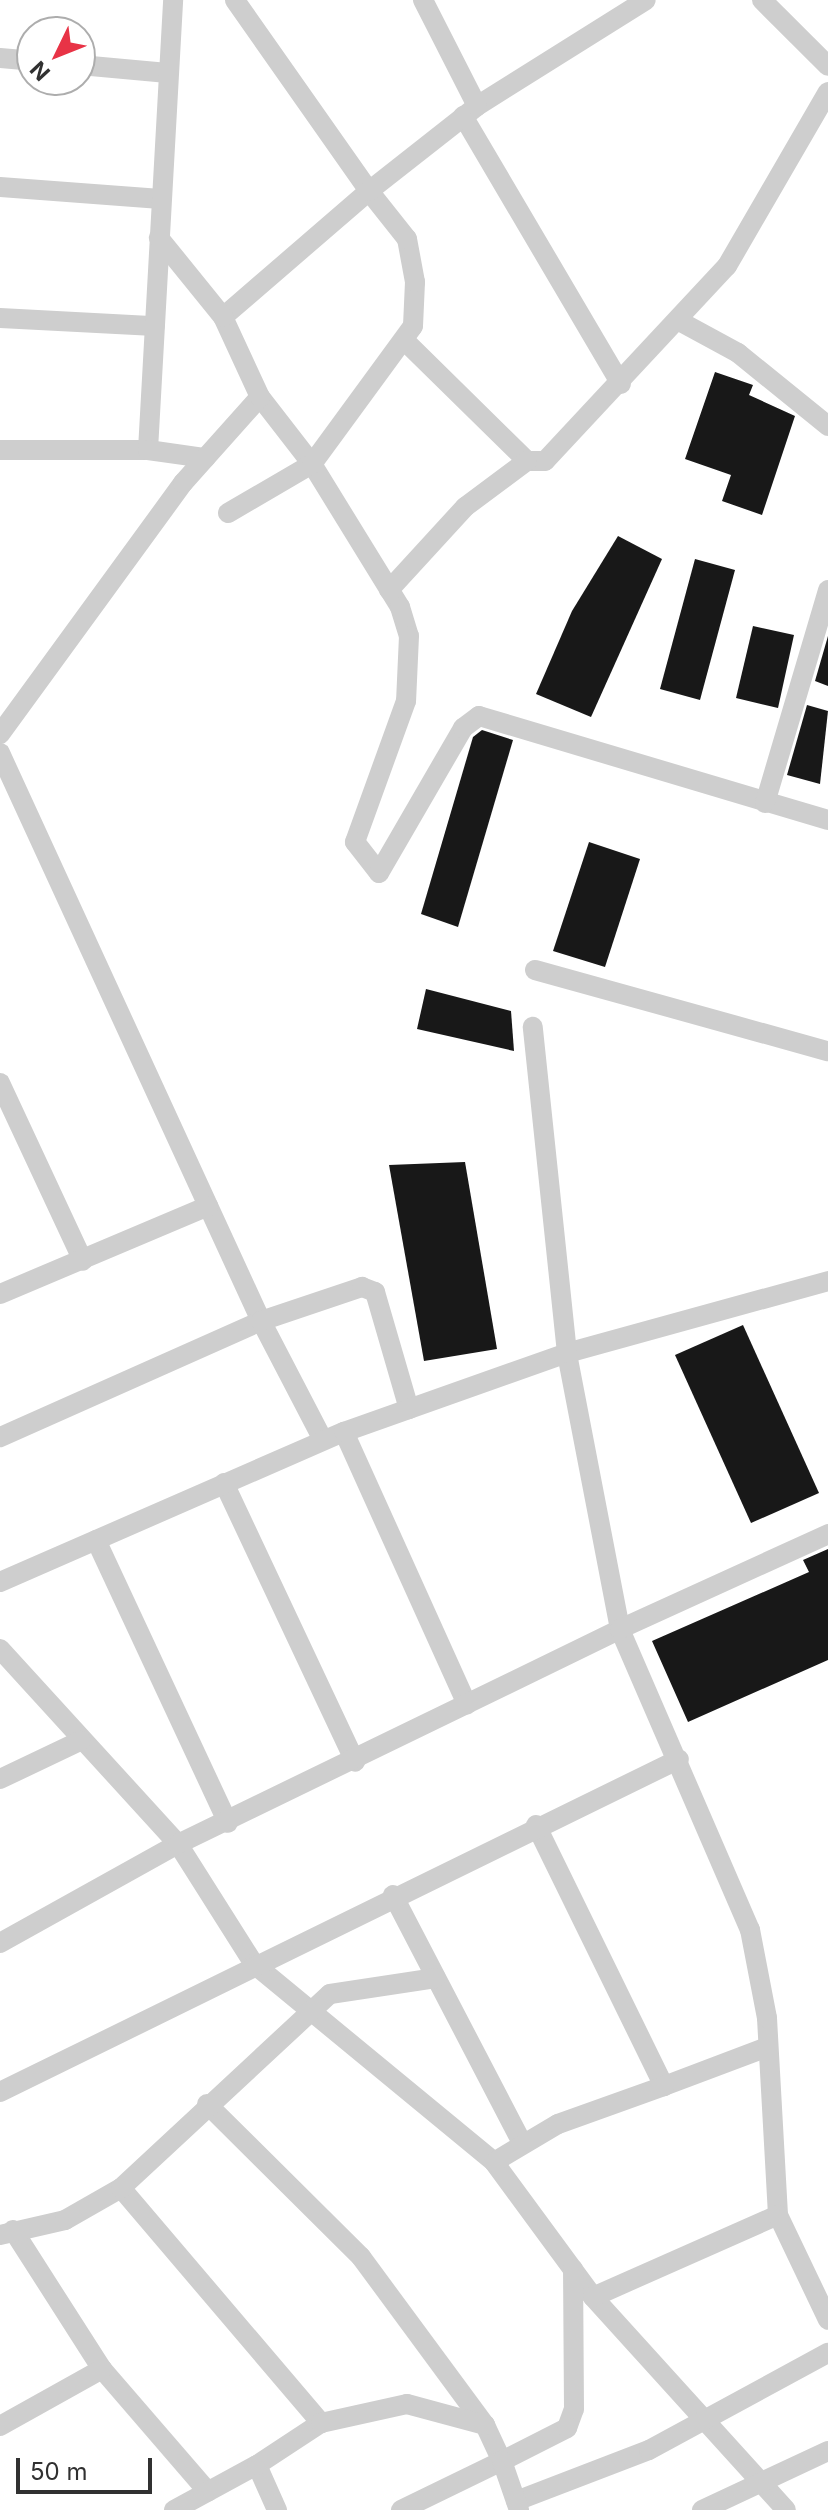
<!DOCTYPE html>
<style>
body{margin:0}
#map{position:relative;width:828px;height:2510px;overflow:hidden;background:#fff;font-family:Inter,sans-serif}
div>[style]{position:absolute}
[style*='--x']{left:calc(var(--x)*1px);top:calc(var(--y)*1px);width:calc(var(--w)*1px);rotate:calc(var(--a)*1deg)}
.building>*{inset:0;background:#181818}
.minor>*{height:20px;margin:-10px;padding:0 10px;transform-origin:10px;border-radius:10px;background:#cecece}
span{translate:-50% -50%;white-space:nowrap;text-align:center;line-height:1.15;-webkit-text-stroke:8px #fff;paint-order:stroke}
.north{position:absolute;left:16px;top:16px;width:80px;height:80px;box-sizing:border-box;background:#fff;border:2px solid #adadad;border-radius:50%;rotate:227deg;font-size:22px;font-weight:700;line-height:32px;text-align:center;color:#313131}
.north::after{content:'';display:block;margin:auto;width:28px;height:36px;background:#e83346;clip-path:polygon(50% 0,100% 100%,50% 72%,0 100%)}
.scale{position:absolute;left:16px;top:2458px;width:136px;height:36px;box-sizing:border-box;border:4px solid #313131;border-top:0;padding-left:10px;font-size:24px;line-height:28px;white-space:nowrap;color:#313131;-webkit-text-stroke:6px #fff;paint-order:stroke}
</style>
<div id="map">
<div class="building">
<div style="clip-path:polygon(715px 372px,753px 385px,749px 395px,795px 416px,762px 515px,722px 501px,731px 475px,685px 459px)"></div>
<div style="clip-path:polygon(618px 536px,662px 559px,591px 717px,536px 694px,572px 611px)"></div>
<div style="clip-path:polygon(695px 559px,735px 570px,700px 700px,660px 689px)"></div>
<div style="clip-path:polygon(753px 626px,794px 635px,778px 708px,736px 698px)"></div>
<div style="clip-path:polygon(828px 636px,828px 686px,815px 681px)"></div>
<div style="clip-path:polygon(807px 705px,828px 711px,820px 784px,787px 775px)"></div>
<div style="clip-path:polygon(482px 730px,513px 740px,458px 927px,421px 914px,473px 737px)"></div>
<div style="clip-path:polygon(589px 842px,640px 859px,605px 967px,553px 951px)"></div>
<div style="clip-path:polygon(426px 989px,511px 1011px,514px 1051px,417px 1029px)"></div>
<div style="clip-path:polygon(465px 1162px,497px 1349px,424px 1361px,389px 1165px)"></div>
<div style="clip-path:polygon(743px 1325px,819px 1493px,751px 1523px,675px 1355px)"></div>
<div style="clip-path:polygon(828px 1549px,828px 1660px,688px 1722px,652px 1641px,809px 1572px,803px 1560px)"></div>
</div>
<div class="minor">
<div style="--x:762;--y:0;--w:93;--a:45"></div>
<div style="--x:0;--y:58;--w:32;--a:5"></div>
<div style="--x:80;--y:65;--w:88;--a:5.2"></div>
<div style="--x:477;--y:106;--w:199;--a:-32.1"></div>
<div style="--x:463;--y:116;--w:311;--a:59.5"></div>
<div style="--x:0;--y:187;--w:161;--a:4.3"></div>
<div style="--x:223;--y:317;--w:193;--a:-40.8"></div>
<div style="--x:369;--y:191;--w:233;--a:-125.1"></div>
<div style="--x:0;--y:318;--w:155;--a:3"></div>
<div style="--x:681;--y:322;--w:65;--a:28.5"></div>
<div style="--x:738;--y:353;--w:116;--a:39"></div>
<div style="--x:406;--y:342;--w:170;--a:44.5"></div>
<div style="--x:527;--y:461;--w:18;--a:0"></div>
<div style="--x:545;--y:461;--w:267;--a:-47"></div>
<div style="--x:727;--y:266;--w:201;--a:-59.9"></div>
<div style="--x:260;--y:397;--w:85;--a:52.2"></div>
<div style="--x:312;--y:464;--w:168;--a:58.4"></div>
<div style="--x:400;--y:607;--w:30;--a:73"></div>
<div style="--x:409;--y:636;--w:65;--a:92.6"></div>
<div style="--x:406;--y:701;--w:150;--a:109.9"></div>
<div style="--x:355;--y:842;--w:39;--a:52"></div>
<div style="--x:379;--y:873;--w:168;--a:-59.9"></div>
<div style="--x:463;--y:728;--w:20;--a:-37"></div>
<div style="--x:479;--y:716;--w:364;--a:16.6"></div>
<div style="--x:0;--y:450;--w:148;--a:0"></div>
<div style="--x:148;--y:450;--w:451;--a:-86.8"></div>
<div style="--x:148;--y:450;--w:58;--a:8"></div>
<div style="--x:228;--y:513;--w:97;--a:-30.3"></div>
<div style="--x:312;--y:464;--w:171;--a:-53.8"></div>
<div style="--x:413;--y:326;--w:44;--a:-87.4"></div>
<div style="--x:415;--y:282;--w:44;--a:-100.5"></div>
<div style="--x:407;--y:239;--w:61;--a:-128.4"></div>
<div style="--x:369;--y:191;--w:137;--a:-38.2"></div>
<div style="--x:477;--y:106;--w:119;--a:-117"></div>
<div style="--x:389;--y:590;--w:113;--a:-47.5"></div>
<div style="--x:465;--y:507;--w:77;--a:-36.6"></div>
<div style="--x:0;--y:734;--w:311;--a:-53.9"></div>
<div style="--x:183;--y:483;--w:115;--a:-48.2"></div>
<div style="--x:260;--y:397;--w:88;--a:-114.8"></div>
<div style="--x:223;--y:317;--w:102;--a:-129"></div>
<div style="--x:0;--y:753;--w:625;--a:65.32"></div>
<div style="--x:261;--y:1321;--w:286;--a:156"></div>
<div style="--x:765;--y:803;--w:222;--a:-73.5"></div>
<div style="--x:535;--y:970;--w:304;--a:15.5"></div>
<div style="--x:0;--y:1083;--w:196;--a:65"></div>
<div style="--x:0;--y:1294;--w:226;--a:-22.9"></div>
<div style="--x:344;--y:1432;--w:299;--a:65.7"></div>
<div style="--x:323;--y:1440;--w:134;--a:-117.5"></div>
<div style="--x:261;--y:1321;--w:107;--a:-18.6"></div>
<div style="--x:362;--y:1287;--w:14;--a:21"></div>
<div style="--x:375;--y:1292;--w:122;--a:73.8"></div>
<div style="--x:224;--y:1483;--w:308;--a:64.8"></div>
<div style="--x:96;--y:1540;--w:312;--a:65"></div>
<div style="--x:0;--y:1582;--w:375;--a:-23.6"></div>
<div style="--x:344;--y:1432;--w:237;--a:-19.5"></div>
<div style="--x:567;--y:1353;--w:271;--a:-15.4"></div>
<div style="--x:0;--y:1649;--w:264;--a:47.6"></div>
<div style="--x:178;--y:1844;--w:142;--a:57.7"></div>
<div style="--x:254;--y:1964;--w:311;--a:39.5"></div>
<div style="--x:494;--y:2162;--w:167;--a:53.7"></div>
<div style="--x:593;--y:2297;--w:287;--a:47.8"></div>
<div style="--x:0;--y:1779;--w:89;--a:-25.4"></div>
<div style="--x:536;--y:1825;--w:291;--a:63.9"></div>
<div style="--x:664;--y:2086;--w:110;--a:-20.7"></div>
<div style="--x:393;--y:1895;--w:280;--a:62.5"></div>
<div style="--x:0;--y:1943;--w:204;--a:-29.1"></div>
<div style="--x:178;--y:1844;--w:492;--a:-25.9"></div>
<div style="--x:620;--y:1629;--w:281;--a:-100.9"></div>
<div style="--x:567;--y:1353;--w:328;--a:-96"></div>
<div style="--x:0;--y:2092;--w:756;--a:-26.12"></div>
<div style="--x:207;--y:2104;--w:217;--a:44.8"></div>
<div style="--x:361;--y:2257;--w:209;--a:53.6"></div>
<div style="--x:485;--y:2425;--w:40;--a:65"></div>
<div style="--x:502;--y:2461;--w:73;--a:-26.9"></div>
<div style="--x:567;--y:2428;--w:20;--a:-70"></div>
<div style="--x:574;--y:2409;--w:140;--a:-90.4"></div>
<div style="--x:494;--y:2162;--w:74;--a:-30.7"></div>
<div style="--x:558;--y:2124;--w:113;--a:-19.7"></div>
<div style="--x:121;--y:2188;--w:309;--a:49.6"></div>
<div style="--x:778;--y:2215;--w:197;--a:-93.2"></div>
<div style="--x:767;--y:2018;--w:90;--a:-100.9"></div>
<div style="--x:750;--y:1930;--w:328;--a:-113.4"></div>
<div style="--x:620;--y:1629;--w:229;--a:-24.5"></div>
<div style="--x:13;--y:2230;--w:165;--a:57.4"></div>
<div style="--x:102;--y:2369;--w:162;--a:49.2"></div>
<div style="--x:0;--y:2235;--w:67;--a:-13"></div>
<div style="--x:65;--y:2220;--w:64;--a:-29.7"></div>
<div style="--x:121;--y:2188;--w:285;--a:-42.9"></div>
<div style="--x:330;--y:1994;--w:107;--a:-8.6"></div>
<div style="--x:593;--y:2297;--w:202;--a:-23.9"></div>
<div style="--x:778;--y:2215;--w:116;--a:64.5"></div>
<div style="--x:0;--y:2426;--w:117;--a:-29.2"></div>
<div style="--x:516;--y:2501;--w:142;--a:-21"></div>
<div style="--x:649;--y:2450;--w:204;--a:-28.5"></div>
<div style="--x:174;--y:2510;--w:94;--a:-28.5"></div>
<div style="--x:277;--y:2510;--w:49;--a:-114"></div>
<div style="--x:257;--y:2465;--w:77;--a:-33.3"></div>
<div style="--x:321;--y:2423;--w:88;--a:-12.5"></div>
<div style="--x:407;--y:2404;--w:81;--a:15.1"></div>
<div style="--x:401;--y:2510;--w:112;--a:-25.9"></div>
<div style="--x:502;--y:2461;--w:52;--a:70.9"></div>
<div style="--x:702;--y:2510;--w:139;--a:-25.1"></div>
</div>
<div class="north">N</div>
<div class="scale">50 m</div>
</div>
